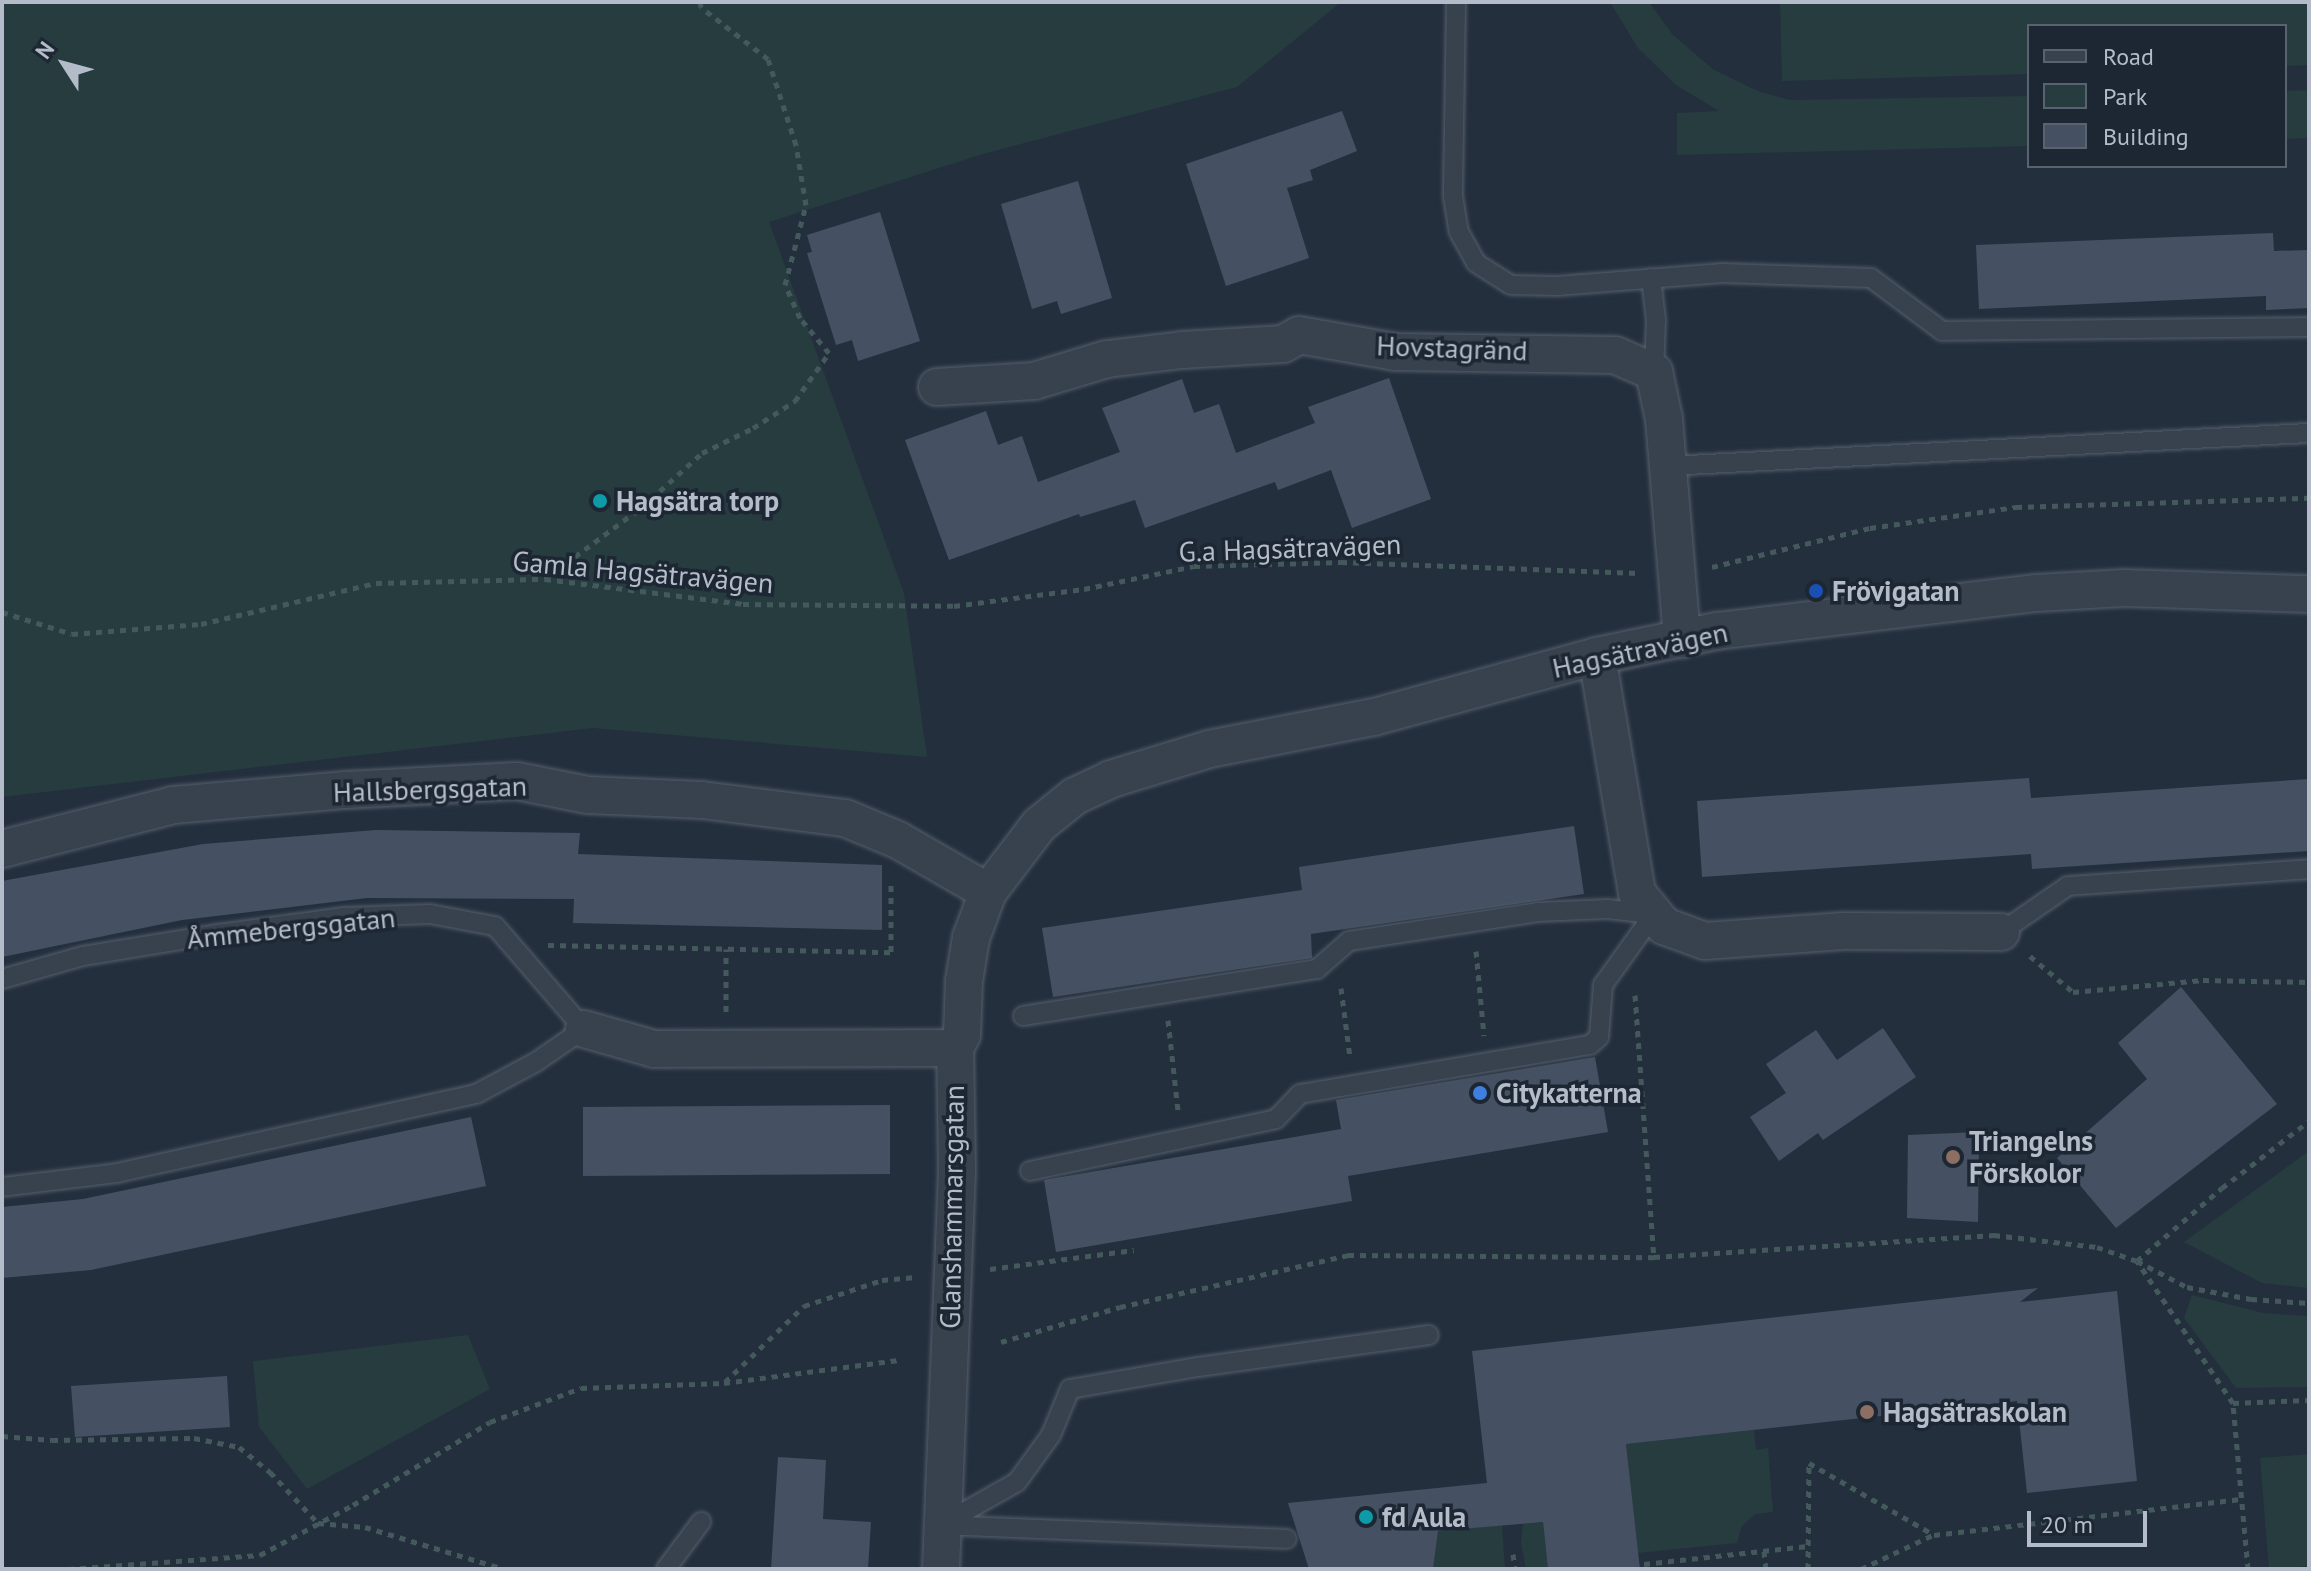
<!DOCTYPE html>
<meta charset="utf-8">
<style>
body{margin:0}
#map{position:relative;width:2311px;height:1571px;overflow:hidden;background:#242f3e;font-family:"PT Sans",sans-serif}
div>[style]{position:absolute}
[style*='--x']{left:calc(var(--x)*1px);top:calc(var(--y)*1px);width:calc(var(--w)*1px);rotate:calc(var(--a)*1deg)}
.green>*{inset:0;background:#263c3f}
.building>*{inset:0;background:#455162}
.path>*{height:5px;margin-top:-2.5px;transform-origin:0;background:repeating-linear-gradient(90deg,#44595c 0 6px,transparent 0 12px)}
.roads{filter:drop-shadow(0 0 2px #565f6c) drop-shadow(0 0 2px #565f6c)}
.lane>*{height:18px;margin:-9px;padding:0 9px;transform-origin:9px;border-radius:9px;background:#38414e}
.street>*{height:36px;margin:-18px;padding:0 18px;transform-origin:18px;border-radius:18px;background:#38414e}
.dots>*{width:22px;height:22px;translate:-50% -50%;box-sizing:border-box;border:4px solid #1d2633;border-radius:50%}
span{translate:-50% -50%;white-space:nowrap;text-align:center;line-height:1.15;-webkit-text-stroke:7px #1d2633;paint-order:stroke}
.street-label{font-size:28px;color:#b4bcc9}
.poi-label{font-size:28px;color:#b4bcc9;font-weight:700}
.left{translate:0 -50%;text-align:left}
.frame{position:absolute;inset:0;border:4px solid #b4bcc9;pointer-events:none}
.legend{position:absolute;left:2027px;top:24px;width:260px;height:144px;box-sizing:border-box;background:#1d2633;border:2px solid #59626f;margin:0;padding:10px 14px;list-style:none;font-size:24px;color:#b4bcc9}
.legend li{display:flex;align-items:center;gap:16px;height:40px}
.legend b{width:40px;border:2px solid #59626f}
.north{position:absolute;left:24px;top:24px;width:80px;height:80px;-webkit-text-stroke:6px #1d2633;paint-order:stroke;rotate:306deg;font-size:22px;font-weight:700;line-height:32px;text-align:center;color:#b4bcc9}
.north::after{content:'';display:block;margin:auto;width:28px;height:36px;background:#b4bcc9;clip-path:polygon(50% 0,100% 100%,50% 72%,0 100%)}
.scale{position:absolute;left:2027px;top:1511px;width:120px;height:36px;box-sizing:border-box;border:4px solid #b4bcc9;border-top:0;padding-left:10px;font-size:24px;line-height:28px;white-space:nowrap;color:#b4bcc9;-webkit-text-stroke:6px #1d2633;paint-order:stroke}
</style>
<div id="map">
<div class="green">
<div style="clip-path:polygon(2px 2px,1341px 2px,1237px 87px,983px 154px,769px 222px,904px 593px,927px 757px,593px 728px,2px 797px)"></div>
<div style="clip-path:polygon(1610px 2px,1649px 2px,1672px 34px,1714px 70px,1758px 91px,1789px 100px,2029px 96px,2029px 146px,1677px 155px,1677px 113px,1719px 111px,1676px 85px,1638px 48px)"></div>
<div style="clip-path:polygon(1780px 2px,2309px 2px,2309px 65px,2285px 66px,2285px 26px,2029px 26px,2029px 74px,1782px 81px)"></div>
<div style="clip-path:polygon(2309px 90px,2309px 138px,2285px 139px,2285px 91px)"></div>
<div style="clip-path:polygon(2309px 1151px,2309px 1288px,2262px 1283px,2184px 1242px)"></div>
<div style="clip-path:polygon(2192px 1295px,2263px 1313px,2309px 1316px,2309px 1387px,2236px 1388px,2184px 1318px)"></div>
<div style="clip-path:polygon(468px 1335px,490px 1389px,307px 1489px,259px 1427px,253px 1361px)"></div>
<div style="clip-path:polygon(1754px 1430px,1756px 1450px,1768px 1448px,1773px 1512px,1755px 1514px,1742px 1526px,1737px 1543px,1638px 1553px,1626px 1444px)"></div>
<div style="clip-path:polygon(2309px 1454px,2309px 1566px,2269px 1569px,2260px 1458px)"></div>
<div style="clip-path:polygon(1543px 1522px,1548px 1569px,1526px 1569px,1521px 1544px,1523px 1524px)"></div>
<div style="clip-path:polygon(1502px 1525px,1505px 1569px,1433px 1569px,1438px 1531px)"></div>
</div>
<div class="building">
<div style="clip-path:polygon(1342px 111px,1357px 151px,1310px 170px,1313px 180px,1287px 188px,1309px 258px,1226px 286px,1186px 164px)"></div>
<div style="clip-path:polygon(1078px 181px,1112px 298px,1061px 314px,1057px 301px,1032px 309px,1001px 204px)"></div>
<div style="clip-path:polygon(880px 212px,920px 341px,858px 361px,852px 340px,836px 345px,807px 253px,812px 252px,807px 235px)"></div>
<div style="clip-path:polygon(2273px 233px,2274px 251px,2309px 250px,2309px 308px,2266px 310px,2266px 296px,1979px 309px,1976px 245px)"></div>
<div style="clip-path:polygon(1389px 378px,1431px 499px,1352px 528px,1331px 470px,1278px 490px,1275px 482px,1145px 528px,1135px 500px,1080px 517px,1079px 514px,949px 560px,905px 440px,986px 411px,998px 445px,1022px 436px,1038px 482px,1120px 452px,1102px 408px,1182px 379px,1194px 413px,1219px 404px,1236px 453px,1315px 423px,1308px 407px)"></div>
<div style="clip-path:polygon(2029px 778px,2031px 798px,2309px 779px,2309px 851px,2032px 869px,2031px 854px,1702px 877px,1697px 801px)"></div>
<div style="clip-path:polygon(1574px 826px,1584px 894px,1311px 934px,1312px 958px,1053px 997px,1042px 928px,1302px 890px,1299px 867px)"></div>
<div style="clip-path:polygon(376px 830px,580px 833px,578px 854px,882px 865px,882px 930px,573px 923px,574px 899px,367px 898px,182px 920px,2px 957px,2px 881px,203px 844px)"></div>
<div style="clip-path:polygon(2181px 987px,2277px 1104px,2116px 1228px,2057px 1158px,2147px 1079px,2118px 1043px)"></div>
<div style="clip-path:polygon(1883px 1028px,1916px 1077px,1823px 1140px,1818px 1133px,1779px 1161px,1750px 1117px,1786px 1093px,1766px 1064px,1816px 1030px,1837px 1060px)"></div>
<div style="clip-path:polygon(1595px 1057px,1608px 1132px,1348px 1176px,1352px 1201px,1056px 1252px,1044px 1180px,1341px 1129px,1336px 1100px)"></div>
<div style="clip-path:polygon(890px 1105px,890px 1174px,583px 1176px,583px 1107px)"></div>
<div style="clip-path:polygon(471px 1117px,486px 1186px,91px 1270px,2px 1278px,2px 1207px,83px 1199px)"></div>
<div style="clip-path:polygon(1979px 1132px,1978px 1222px,1907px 1218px,1908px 1135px)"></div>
<div style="clip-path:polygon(2038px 1288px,2020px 1302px,2117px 1291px,2137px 1481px,2027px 1493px,2017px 1401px,1626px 1444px,1640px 1569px,1548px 1569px,1543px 1522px,1438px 1531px,1433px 1569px,1309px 1569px,1288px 1503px,1487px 1483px,1472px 1351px)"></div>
<div style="clip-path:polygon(227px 1376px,230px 1427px,75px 1437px,71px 1386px)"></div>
<div style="clip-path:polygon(778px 1457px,826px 1460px,823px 1519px,871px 1522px,868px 1569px,771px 1569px)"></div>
</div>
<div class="path">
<div style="--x:1712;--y:567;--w:163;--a:-13.9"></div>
<div style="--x:1870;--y:528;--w:148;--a:-8.2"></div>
<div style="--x:2016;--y:507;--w:293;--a:-1.8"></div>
<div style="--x:546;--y:578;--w:119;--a:-36.5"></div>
<div style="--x:642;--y:507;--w:81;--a:-42"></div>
<div style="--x:702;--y:453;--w:57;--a:-26.1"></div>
<div style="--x:753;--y:428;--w:50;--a:-32.7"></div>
<div style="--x:795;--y:401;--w:59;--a:-54.7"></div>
<div style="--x:829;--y:353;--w:45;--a:-129.6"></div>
<div style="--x:800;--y:318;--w:36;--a:-114"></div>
<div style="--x:785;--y:285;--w:83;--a:-75.3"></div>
<div style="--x:806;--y:205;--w:61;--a:-99.5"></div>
<div style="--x:796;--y:145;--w:90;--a:-108"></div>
<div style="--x:768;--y:59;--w:85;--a:-142.2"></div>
<div style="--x:701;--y:7;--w:5;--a:-101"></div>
<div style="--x:2;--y:612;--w:73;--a:17.4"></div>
<div style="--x:72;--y:634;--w:129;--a:-4.4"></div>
<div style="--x:201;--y:624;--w:180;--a:-13.2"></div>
<div style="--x:376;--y:583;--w:169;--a:-1.4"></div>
<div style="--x:545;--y:579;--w:200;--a:7.2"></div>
<div style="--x:743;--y:604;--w:211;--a:0.5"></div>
<div style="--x:954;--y:606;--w:131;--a:-7.5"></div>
<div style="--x:1084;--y:589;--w:112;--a:-11.8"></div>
<div style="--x:1194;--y:566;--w:147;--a:-1.6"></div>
<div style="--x:1341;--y:562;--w:298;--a:2.1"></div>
<div style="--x:548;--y:945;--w:343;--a:1.2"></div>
<div style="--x:891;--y:952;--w:71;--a:-90"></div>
<div style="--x:1476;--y:951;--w:85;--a:84.6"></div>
<div style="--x:2030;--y:956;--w:56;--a:39.9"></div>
<div style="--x:2073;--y:992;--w:131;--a:-5.3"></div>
<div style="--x:2203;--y:980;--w:106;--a:1.1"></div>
<div style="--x:1341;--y:988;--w:70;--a:82.6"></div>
<div style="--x:1635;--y:995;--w:263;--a:85.9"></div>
<div style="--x:726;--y:1012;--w:63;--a:-90"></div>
<div style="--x:1168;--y:1020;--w:91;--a:83.7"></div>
<div style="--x:990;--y:1269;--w:145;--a:-7.5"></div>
<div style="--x:1001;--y:1342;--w:124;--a:-16.4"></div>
<div style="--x:1120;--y:1307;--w:234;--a:-12.8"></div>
<div style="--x:1348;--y:1255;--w:306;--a:0.4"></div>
<div style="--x:1654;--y:1257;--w:341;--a:-3.7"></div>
<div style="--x:1994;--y:1235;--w:104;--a:6.6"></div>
<div style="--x:2097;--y:1247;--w:42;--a:19.3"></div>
<div style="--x:2137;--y:1261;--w:56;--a:27.5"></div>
<div style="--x:2187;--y:1287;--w:65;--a:10.6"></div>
<div style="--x:2251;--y:1299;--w:58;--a:3.9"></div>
<div style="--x:725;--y:1382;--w:110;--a:-43.9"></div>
<div style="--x:804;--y:1306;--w:82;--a:-18.4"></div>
<div style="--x:882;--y:1280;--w:34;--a:-5"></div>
<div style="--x:2233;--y:1403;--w:76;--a:-2.3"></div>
<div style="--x:2;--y:1436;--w:50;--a:4.6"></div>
<div style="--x:52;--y:1440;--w:142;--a:-0.8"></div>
<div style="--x:194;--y:1438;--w:46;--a:11.3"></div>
<div style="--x:239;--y:1447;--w:40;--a:39"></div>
<div style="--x:270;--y:1472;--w:70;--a:46.7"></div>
<div style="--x:318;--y:1523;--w:47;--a:4.9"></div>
<div style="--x:365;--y:1527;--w:145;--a:16.8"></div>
<div style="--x:1764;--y:1551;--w:18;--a:84"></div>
<div style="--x:1513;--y:1554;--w:15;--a:82"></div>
<div style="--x:1644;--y:1564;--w:165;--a:-6.3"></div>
<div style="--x:68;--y:1569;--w:193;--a:-4.2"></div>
<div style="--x:260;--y:1555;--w:106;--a:-28.3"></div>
<div style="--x:353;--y:1505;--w:160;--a:-31.2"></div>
<div style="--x:490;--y:1422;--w:97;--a:-20.5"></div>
<div style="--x:581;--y:1388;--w:143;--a:-2"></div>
<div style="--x:724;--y:1383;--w:176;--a:-7.5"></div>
<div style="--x:1808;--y:1569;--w:106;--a:-89.5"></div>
<div style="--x:1809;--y:1463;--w:144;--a:29.9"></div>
<div style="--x:1934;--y:1535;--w:309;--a:-6.7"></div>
<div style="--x:1861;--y:1569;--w:80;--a:-25.3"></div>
<div style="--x:2248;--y:1569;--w:167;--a:-95.2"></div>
<div style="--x:2233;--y:1403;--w:171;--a:-124.1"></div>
<div style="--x:2137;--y:1261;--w:112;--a:-40.7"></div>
<div style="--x:2222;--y:1188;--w:110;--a:-37.6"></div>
</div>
<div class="roads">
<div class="lane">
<div style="--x:1456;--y:2;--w:194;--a:90.9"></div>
<div style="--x:1453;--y:196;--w:36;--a:81"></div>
<div style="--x:1459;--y:232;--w:35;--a:61"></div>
<div style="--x:1476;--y:263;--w:41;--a:32.2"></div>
<div style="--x:1511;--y:285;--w:46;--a:1.2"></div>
<div style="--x:1557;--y:286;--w:166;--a:-4.5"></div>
<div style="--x:1722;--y:273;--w:149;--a:1.9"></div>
<div style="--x:1871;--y:278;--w:89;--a:36.7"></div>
<div style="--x:1942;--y:331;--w:367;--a:-0.6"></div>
<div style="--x:1651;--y:278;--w:42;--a:83.2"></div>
<div style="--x:1656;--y:320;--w:52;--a:92.2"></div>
<div style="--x:1668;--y:466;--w:642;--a:-2.95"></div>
<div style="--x:2001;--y:932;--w:81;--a:-34.5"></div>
<div style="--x:2068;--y:886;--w:242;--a:-4"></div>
<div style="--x:2;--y:979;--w:84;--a:-15.9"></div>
<div style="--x:83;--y:956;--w:137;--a:-9.3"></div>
<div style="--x:218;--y:934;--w:126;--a:-7.7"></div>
<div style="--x:343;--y:917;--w:87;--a:-2"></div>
<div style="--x:430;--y:914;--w:66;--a:10.5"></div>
<div style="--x:495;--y:926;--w:136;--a:49.2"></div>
<div style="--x:584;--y:1029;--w:58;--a:145.5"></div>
<div style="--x:536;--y:1062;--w:68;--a:151.9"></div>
<div style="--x:476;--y:1094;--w:367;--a:167.6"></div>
<div style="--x:118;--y:1173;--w:117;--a:173.1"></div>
<div style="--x:1023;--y:1016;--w:298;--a:-9.1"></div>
<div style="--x:1317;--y:969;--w:43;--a:-41.2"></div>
<div style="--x:1349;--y:941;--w:191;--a:-8.7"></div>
<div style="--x:1538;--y:912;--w:69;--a:-2.5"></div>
<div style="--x:1607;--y:909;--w:45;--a:6.3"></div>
<div style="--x:1030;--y:1171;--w:251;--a:-11.9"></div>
<div style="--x:1276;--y:1119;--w:35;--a:-46"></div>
<div style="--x:1300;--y:1094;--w:294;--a:-9.6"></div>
<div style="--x:1590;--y:1045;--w:12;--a:-42"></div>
<div style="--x:1599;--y:1037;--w:52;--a:-85.6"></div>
<div style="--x:1603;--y:985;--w:87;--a:-54.3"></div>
<div style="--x:941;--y:1525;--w:87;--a:-29.5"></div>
<div style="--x:1017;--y:1482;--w:58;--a:-54.1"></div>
<div style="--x:1051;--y:1435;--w:50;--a:-67.6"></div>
<div style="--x:1070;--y:1389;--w:130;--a:-9.8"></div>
<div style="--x:1198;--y:1367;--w:233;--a:-7.9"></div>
<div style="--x:941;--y:1525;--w:346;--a:2.3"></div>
<div style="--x:666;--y:1569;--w:59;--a:-53.3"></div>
</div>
<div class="street">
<div style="--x:937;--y:387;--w:97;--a:-3.5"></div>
<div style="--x:1034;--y:381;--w:76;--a:-16.8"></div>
<div style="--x:1107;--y:359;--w:76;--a:-6.8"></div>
<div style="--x:1182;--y:350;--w:101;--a:-3.4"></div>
<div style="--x:1283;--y:344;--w:18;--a:-29"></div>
<div style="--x:1299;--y:335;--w:97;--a:10"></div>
<div style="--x:1395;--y:352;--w:220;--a:0.8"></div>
<div style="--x:1615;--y:355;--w:43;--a:23.6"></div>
<div style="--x:1654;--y:372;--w:48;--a:78"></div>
<div style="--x:1664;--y:419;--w:221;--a:85.3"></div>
<div style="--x:1597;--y:656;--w:240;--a:80.4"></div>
<div style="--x:1637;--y:893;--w:43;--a:50.7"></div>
<div style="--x:1664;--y:926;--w:44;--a:20.1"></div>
<div style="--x:1705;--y:941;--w:139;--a:-4.1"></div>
<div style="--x:1844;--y:931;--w:157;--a:0.4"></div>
<div style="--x:2;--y:849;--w:177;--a:-14.4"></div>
<div style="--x:173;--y:805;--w:174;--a:-5"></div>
<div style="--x:346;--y:790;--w:171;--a:-3"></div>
<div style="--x:517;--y:781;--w:72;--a:11.2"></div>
<div style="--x:588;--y:795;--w:114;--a:2.5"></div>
<div style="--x:702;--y:800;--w:144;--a:7.2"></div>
<div style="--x:845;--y:818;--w:57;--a:22.5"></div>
<div style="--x:898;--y:840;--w:104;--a:30"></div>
<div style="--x:584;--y:1029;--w:73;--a:15.9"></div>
<div style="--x:654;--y:1049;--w:301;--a:-0.2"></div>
<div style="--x:941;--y:1569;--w:399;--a:-87.7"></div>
<div style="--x:957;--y:1170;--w:122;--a:-90.9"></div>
<div style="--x:955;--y:1048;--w:15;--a:-62"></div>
<div style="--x:962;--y:1035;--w:54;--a:-87.9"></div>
<div style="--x:964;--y:981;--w:44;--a:-80.8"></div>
<div style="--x:971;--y:938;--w:49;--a:-69.7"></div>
<div style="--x:988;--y:892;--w:84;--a:-52.7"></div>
<div style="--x:1039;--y:825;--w:46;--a:-38.9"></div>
<div style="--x:1075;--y:796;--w:40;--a:-25"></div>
<div style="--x:1111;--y:779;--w:102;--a:-17"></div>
<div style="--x:1209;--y:749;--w:168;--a:-11"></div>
<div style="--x:1374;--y:717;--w:231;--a:-15.3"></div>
<div style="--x:1597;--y:656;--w:123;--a:-11.8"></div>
<div style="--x:1717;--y:631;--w:322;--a:-6.8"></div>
<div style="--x:2037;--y:593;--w:87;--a:-3.3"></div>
<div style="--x:2124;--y:588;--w:185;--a:1.9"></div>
</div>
</div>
<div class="dots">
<div style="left:600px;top:501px;background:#0f9aa8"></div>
<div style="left:1816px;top:591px;background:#1a4fb4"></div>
<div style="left:1480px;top:1093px;background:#3f7fe0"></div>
<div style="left:1953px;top:1157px;background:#8d6e63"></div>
<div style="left:1867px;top:1412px;background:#8d6e63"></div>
<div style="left:1366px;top:1517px;background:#0f9aa8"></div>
</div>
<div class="street-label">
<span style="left:1452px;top:348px;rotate:2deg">Hovstagränd</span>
<span style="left:1290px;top:548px;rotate:-2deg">G.a Hagsätravägen</span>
<span style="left:643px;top:572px;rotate:5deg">Gamla Hagsätravägen</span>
<span style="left:1640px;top:650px;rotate:-12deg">Hagsätravägen</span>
<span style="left:430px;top:789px;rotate:-2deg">Hallsbergsgatan</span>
<span style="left:291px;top:928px;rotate:-6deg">Åmmebergsgatan</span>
<span style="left:952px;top:1207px;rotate:-89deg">Glanshammarsgatan</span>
</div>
<div class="poi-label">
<span class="left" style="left:616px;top:501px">Hagsätra torp</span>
<span class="left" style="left:1832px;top:591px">Frövigatan</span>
<span class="left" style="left:1496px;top:1093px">Citykatterna</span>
<span class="left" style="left:1969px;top:1157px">Triangelns<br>Förskolor</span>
<span class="left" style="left:1883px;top:1412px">Hagsätraskolan</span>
<span class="left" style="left:1382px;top:1517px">fd Aula</span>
</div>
<div class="frame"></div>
<ul class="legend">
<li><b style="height:10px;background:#38414e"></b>Road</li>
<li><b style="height:22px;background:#263c3f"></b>Park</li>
<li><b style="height:22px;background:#455162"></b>Building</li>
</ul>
<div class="north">N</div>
<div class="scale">20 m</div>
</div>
